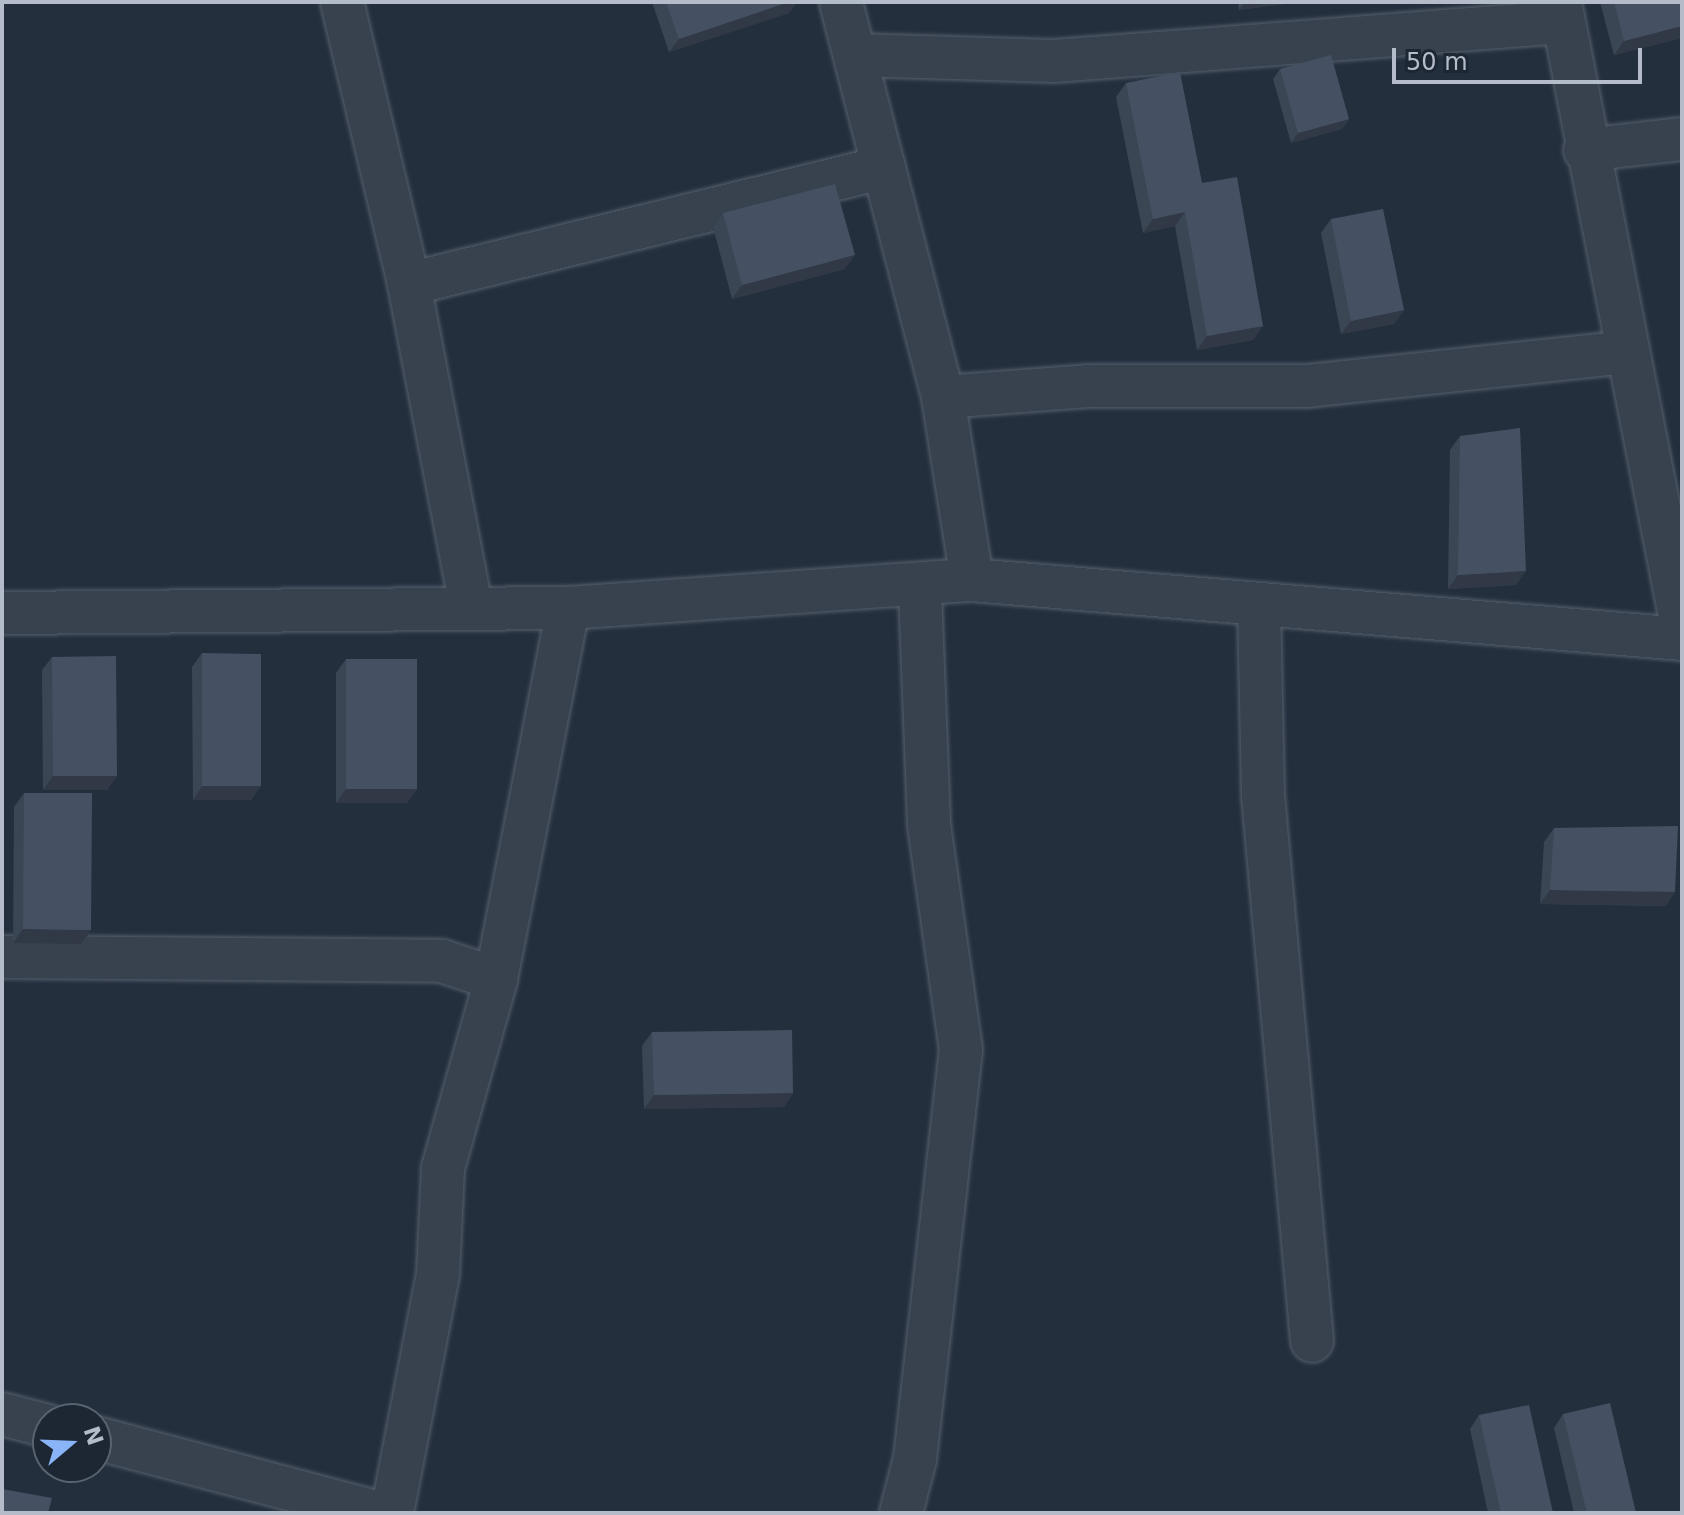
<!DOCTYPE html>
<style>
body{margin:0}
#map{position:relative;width:1684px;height:1515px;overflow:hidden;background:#242f3e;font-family:"DejaVu Sans",sans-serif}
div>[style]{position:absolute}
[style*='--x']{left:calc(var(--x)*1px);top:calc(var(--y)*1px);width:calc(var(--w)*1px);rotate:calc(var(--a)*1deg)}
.roads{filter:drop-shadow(0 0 2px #565f6c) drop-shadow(0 0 2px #565f6c)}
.minor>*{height:42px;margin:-21px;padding:0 21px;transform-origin:21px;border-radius:21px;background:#38414e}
.wall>*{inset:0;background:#3b4654}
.shaded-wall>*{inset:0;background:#303945}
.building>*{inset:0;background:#455162}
span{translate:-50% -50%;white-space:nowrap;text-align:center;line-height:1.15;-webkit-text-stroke:6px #1d2633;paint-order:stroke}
.frame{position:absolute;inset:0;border:4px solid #b4bcc9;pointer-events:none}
.north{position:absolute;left:32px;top:1403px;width:80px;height:80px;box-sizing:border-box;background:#1d2633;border:2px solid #59626f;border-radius:50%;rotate:71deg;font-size:22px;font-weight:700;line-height:32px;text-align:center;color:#b4bcc9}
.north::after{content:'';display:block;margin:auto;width:28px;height:36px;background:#8ab4f8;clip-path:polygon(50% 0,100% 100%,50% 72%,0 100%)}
.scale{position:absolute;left:1392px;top:48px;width:250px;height:36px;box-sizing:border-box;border:4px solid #b4bcc9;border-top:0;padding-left:10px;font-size:24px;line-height:28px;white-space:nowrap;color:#b4bcc9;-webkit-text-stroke:6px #1d2633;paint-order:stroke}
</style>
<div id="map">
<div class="roads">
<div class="minor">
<div style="--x:342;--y:2;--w:290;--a:76.6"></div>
<div style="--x:409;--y:284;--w:329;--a:79.1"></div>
<div style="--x:1560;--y:2;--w:636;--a:78.94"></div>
<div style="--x:855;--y:55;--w:199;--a:1.7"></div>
<div style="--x:1054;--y:61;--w:510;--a:-4.38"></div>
<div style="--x:1585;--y:150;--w:98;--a:-6.5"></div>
<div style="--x:409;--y:284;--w:489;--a:-13.8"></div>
<div style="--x:943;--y:397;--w:145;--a:-4.3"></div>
<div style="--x:1088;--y:386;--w:220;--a:0"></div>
<div style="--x:1308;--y:386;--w:320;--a:-6.1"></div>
<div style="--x:972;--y:580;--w:712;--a:4.75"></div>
<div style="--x:1259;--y:604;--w:191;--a:88.8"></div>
<div style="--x:1263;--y:795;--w:548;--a:84.87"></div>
<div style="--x:2;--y:613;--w:566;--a:-0.51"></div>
<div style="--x:568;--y:608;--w:405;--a:-4"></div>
<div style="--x:972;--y:580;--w:185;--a:-99"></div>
<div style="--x:943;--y:397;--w:408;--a:-104.5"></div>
<div style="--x:2;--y:957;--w:440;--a:0.5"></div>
<div style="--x:442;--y:961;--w:57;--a:18.4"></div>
<div style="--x:2;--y:1414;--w:48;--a:14.6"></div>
<div style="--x:96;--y:1438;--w:294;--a:14.8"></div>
<div style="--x:392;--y:1513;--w:243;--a:-79.1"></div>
<div style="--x:438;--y:1274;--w:106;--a:-87.3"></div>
<div style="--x:443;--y:1168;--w:196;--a:-74.3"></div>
<div style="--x:496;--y:979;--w:378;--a:-79"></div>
<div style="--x:901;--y:1513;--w:56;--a:-75.5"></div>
<div style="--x:915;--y:1459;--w:412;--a:-83.6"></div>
<div style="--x:961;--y:1050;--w:228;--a:-98.1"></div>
<div style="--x:929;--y:824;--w:236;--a:-92.2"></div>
</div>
</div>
<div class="wall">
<div style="clip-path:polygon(652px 2px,797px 2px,789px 13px,669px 52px)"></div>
<div style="clip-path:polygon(1238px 2px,1299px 2px,1239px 10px)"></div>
<div style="clip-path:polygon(1600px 2px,1682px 2px,1682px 38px,1614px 55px)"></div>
<div style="clip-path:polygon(1280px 69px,1349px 119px,1342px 129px,1291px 143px,1273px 79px)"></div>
<div style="clip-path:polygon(1126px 83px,1202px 183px,1263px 326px,1253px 340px,1197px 350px,1175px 226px,1143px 233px,1116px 97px)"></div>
<div style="clip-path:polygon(723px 213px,845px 269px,732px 299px,713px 227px)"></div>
<div style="clip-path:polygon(1331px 219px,1404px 310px,1394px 324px,1341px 334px,1321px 233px)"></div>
<div style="clip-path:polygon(1460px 436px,1516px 585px,1448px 589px,1450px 450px)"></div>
<div style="clip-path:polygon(202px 653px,261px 786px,251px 800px,193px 800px,192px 667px)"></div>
<div style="clip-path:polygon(52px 657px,117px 776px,107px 790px,43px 790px,42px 670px)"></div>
<div style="clip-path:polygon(346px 659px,417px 789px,407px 803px,336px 803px,336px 673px)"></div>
<div style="clip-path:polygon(24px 793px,91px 930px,81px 944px,13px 943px,14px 807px)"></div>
<div style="clip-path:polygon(1554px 828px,1666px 906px,1540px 904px,1544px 842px)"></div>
<div style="clip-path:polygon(652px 1032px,793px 1093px,784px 1107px,644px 1109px,642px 1046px)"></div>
<div style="clip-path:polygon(1563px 1414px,1636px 1513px,1574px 1513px,1554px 1428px)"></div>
<div style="clip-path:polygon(1479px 1415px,1553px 1513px,1488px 1513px,1470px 1429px)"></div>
</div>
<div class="shaded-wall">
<div style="clip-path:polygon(789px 2px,797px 2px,789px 13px,669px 52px,679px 39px)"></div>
<div style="clip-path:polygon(1245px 2px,1299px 2px,1239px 10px)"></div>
<div style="clip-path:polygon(1682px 26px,1682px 38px,1614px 55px,1624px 41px)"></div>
<div style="clip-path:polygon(1349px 119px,1342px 129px,1291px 143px,1298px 133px)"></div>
<div style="clip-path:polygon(1185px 212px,1175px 226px,1143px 233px,1153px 219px)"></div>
<div style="clip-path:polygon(855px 255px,845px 269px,732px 299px,742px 285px)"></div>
<div style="clip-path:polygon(1404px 310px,1394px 324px,1341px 334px,1351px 321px)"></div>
<div style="clip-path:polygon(1263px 326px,1253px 340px,1197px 350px,1207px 336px)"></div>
<div style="clip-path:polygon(1526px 571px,1516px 585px,1448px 589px,1458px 575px)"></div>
<div style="clip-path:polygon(53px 776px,117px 776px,107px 790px,43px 790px)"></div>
<div style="clip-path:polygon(202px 786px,261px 786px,251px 800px,193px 800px)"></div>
<div style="clip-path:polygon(346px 789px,417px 789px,407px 803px,336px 803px)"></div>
<div style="clip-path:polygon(1550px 890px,1675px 892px,1666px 906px,1540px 904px)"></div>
<div style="clip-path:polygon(23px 929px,91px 930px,81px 944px,13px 943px)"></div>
<div style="clip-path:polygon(793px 1093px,784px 1107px,644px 1109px,654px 1095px)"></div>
</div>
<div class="building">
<div style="clip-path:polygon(666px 2px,789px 2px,679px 39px)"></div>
<div style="clip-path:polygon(1614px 2px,1682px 2px,1682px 26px,1624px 41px)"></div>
<div style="clip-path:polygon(1331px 55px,1349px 119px,1298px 133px,1280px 69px)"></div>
<div style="clip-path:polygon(1180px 72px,1202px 183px,1237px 177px,1263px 326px,1207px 336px,1185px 212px,1153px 219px,1126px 83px)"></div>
<div style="clip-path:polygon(835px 184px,855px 255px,742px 285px,723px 213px)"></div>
<div style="clip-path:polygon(1383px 209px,1404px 310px,1351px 321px,1331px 219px)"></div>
<div style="clip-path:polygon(1520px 428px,1526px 571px,1458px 575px,1460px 436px)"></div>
<div style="clip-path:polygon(202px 653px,261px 654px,261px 786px,202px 786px)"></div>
<div style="clip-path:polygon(116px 656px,117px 776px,53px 776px,52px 657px)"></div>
<div style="clip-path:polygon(346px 659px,417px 659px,417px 789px,346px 789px)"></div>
<div style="clip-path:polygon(24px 793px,92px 793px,91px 930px,23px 929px)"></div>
<div style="clip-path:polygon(1678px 826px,1675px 892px,1550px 890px,1554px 828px)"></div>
<div style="clip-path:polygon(792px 1030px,793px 1093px,654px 1095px,652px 1032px)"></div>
<div style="clip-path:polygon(1610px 1403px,1636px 1513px,1587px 1513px,1563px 1414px)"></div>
<div style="clip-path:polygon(1529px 1405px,1553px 1513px,1501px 1513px,1479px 1415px)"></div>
<div style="clip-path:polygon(2px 1489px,52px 1498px,48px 1513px,2px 1513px)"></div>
</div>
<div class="frame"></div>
<div class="north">N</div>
<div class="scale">50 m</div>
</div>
